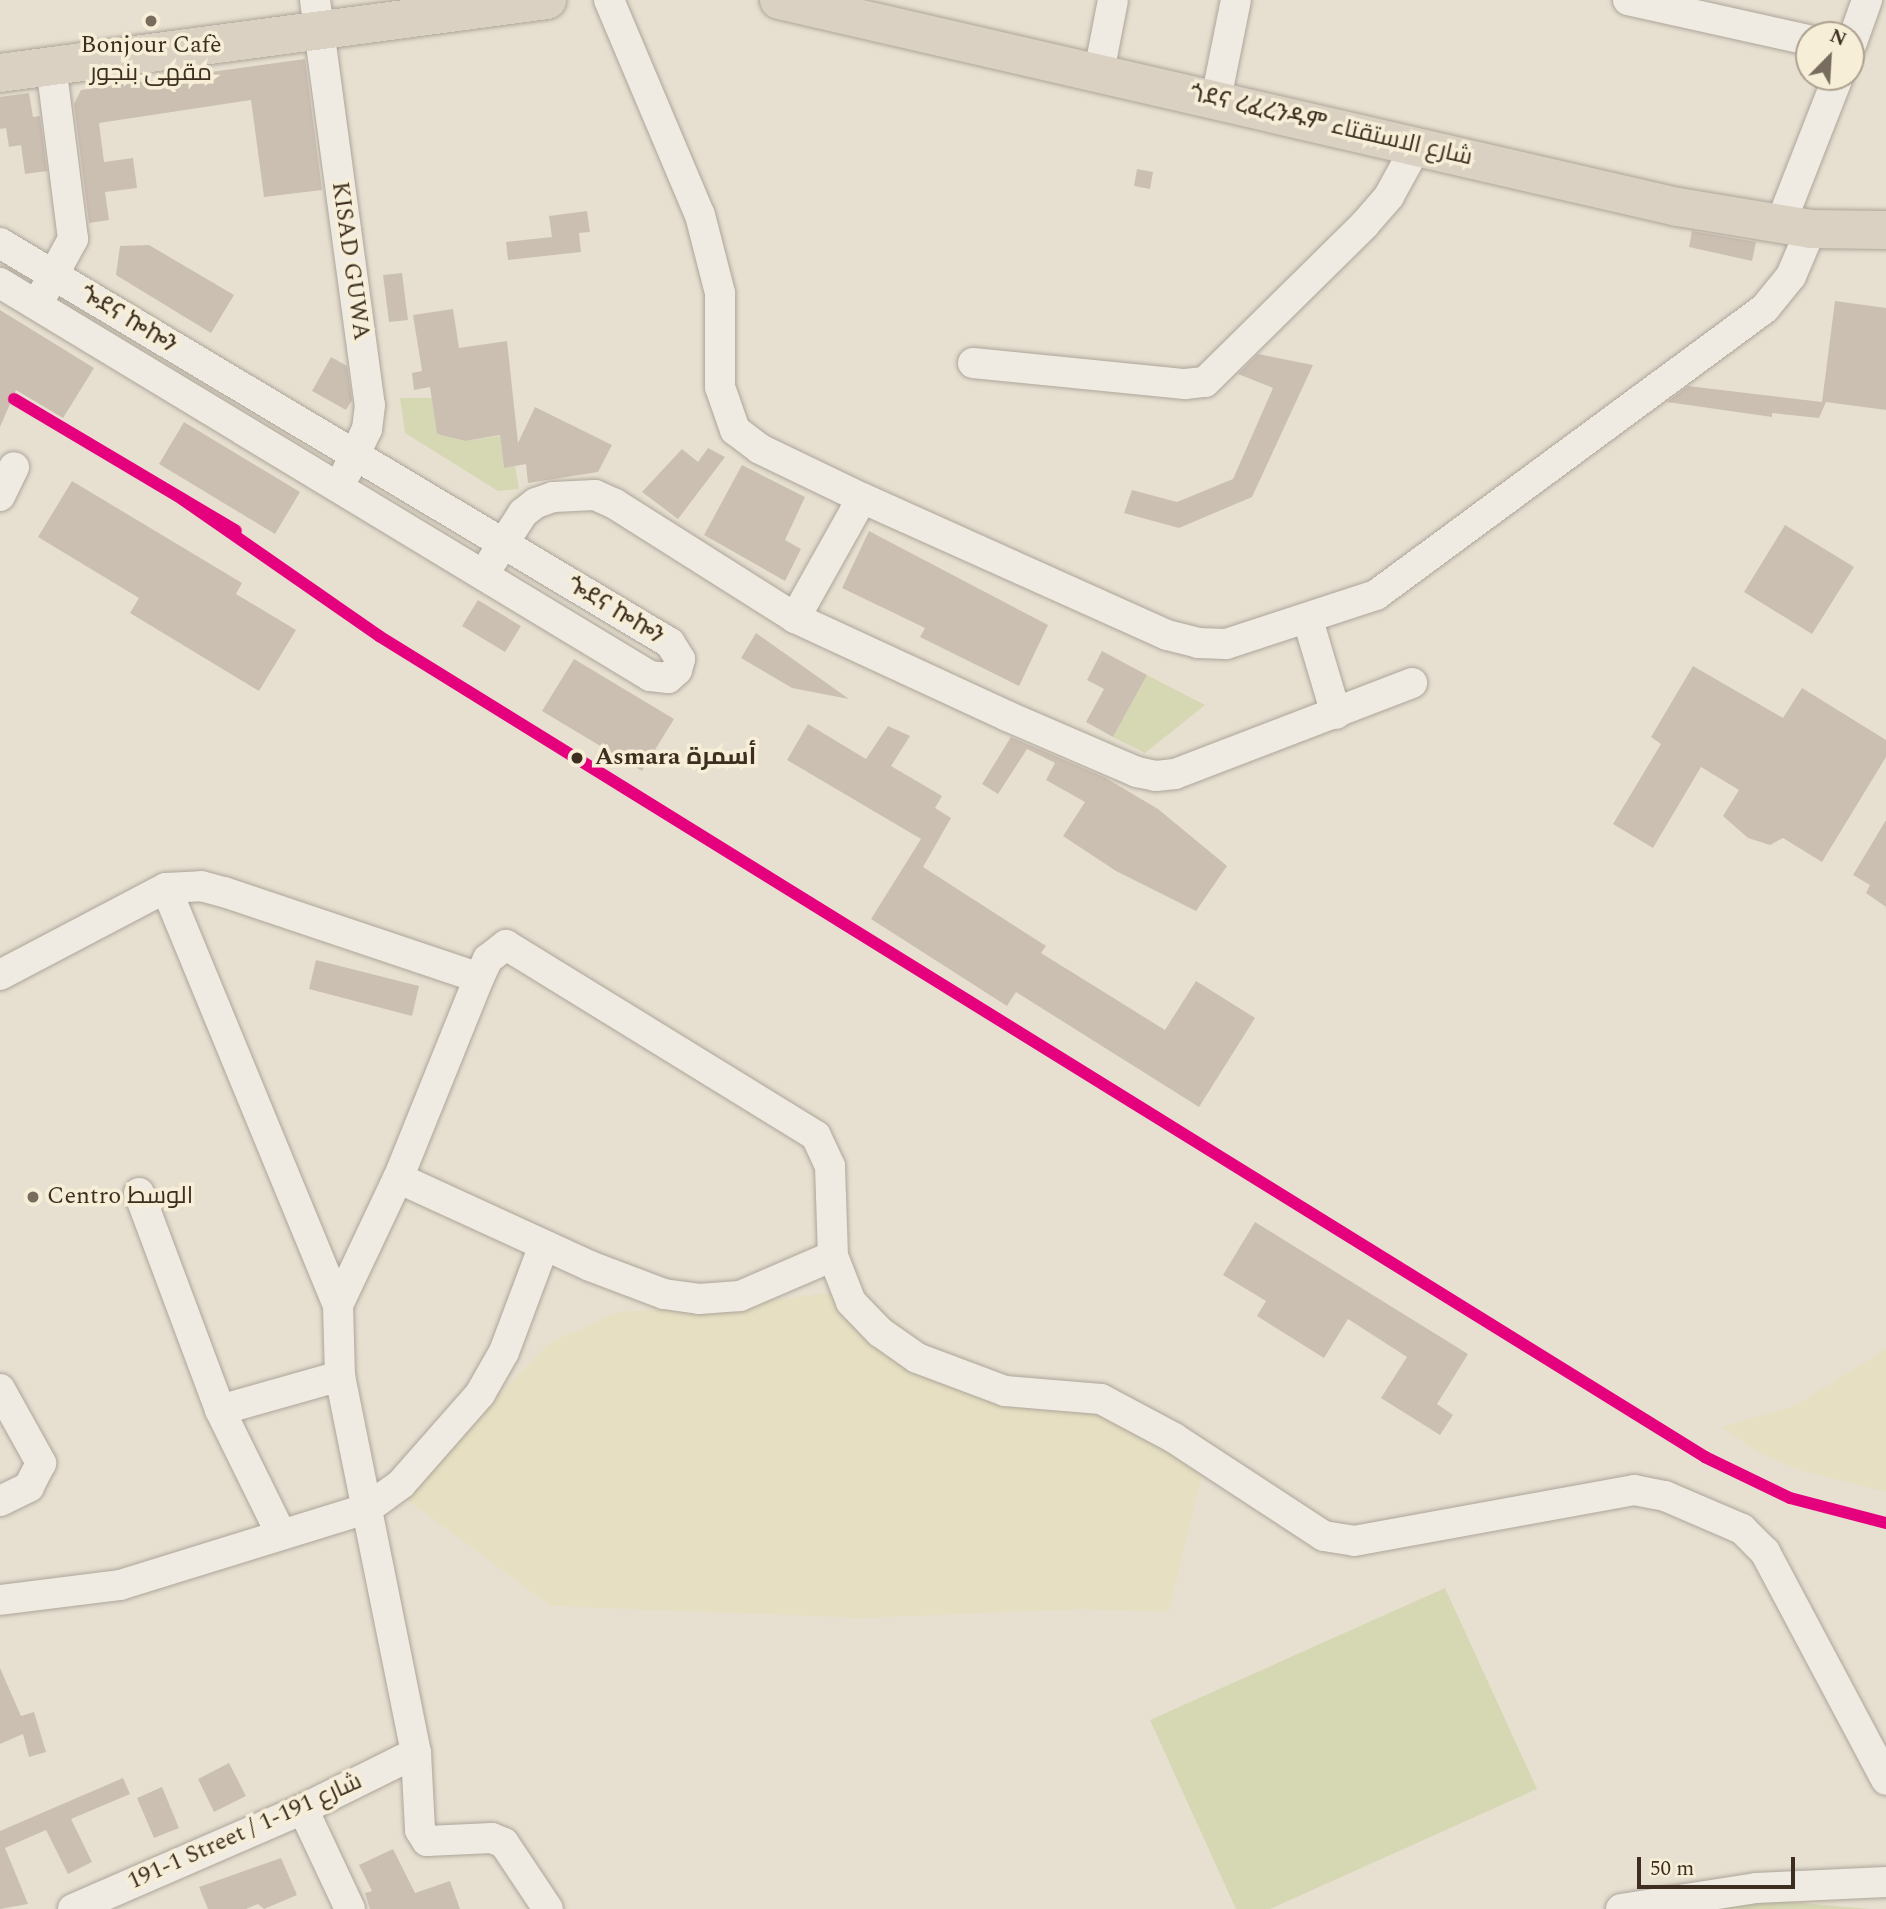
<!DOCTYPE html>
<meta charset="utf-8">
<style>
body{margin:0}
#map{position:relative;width:1886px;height:1909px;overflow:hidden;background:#e7e0d1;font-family:Spectral,Cairo,"Noto Sans Ethiopic",serif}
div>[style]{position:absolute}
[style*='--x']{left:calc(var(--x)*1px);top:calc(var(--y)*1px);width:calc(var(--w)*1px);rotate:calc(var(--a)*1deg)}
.farmland>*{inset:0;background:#e6dfc2}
.green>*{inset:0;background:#d6d7b3}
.building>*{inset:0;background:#cbbfb2}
.roads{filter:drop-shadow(0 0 2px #ada599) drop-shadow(0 0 2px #ada599)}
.minor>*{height:30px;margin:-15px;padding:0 15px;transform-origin:15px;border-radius:15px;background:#efebe3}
.highway>*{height:38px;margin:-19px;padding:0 19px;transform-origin:19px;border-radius:19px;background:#dad1c2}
.rail-1>*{height:12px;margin:-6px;padding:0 6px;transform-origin:6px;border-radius:6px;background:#e5007d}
.dots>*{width:19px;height:19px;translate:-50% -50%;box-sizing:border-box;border:4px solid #f7eed8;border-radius:50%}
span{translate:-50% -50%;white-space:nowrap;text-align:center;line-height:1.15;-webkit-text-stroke:7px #f7eed8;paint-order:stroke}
.poi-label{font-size:24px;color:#3d2e20}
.left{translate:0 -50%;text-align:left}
.street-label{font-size:24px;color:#3d2e20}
.stop-label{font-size:24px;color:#3d2e20;font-weight:700}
.north{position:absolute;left:1795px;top:21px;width:70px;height:70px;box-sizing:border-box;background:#f7eed8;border:2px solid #ada18e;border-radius:50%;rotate:24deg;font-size:19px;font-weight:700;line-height:28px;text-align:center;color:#3d2e20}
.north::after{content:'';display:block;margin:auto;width:24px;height:32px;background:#786c5e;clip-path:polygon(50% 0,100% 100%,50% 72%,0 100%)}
.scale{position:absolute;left:1637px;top:1857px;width:158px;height:32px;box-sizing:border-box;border:4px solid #3d2e20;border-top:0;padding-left:9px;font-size:21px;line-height:24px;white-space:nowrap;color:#3d2e20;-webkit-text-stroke:5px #f7eed8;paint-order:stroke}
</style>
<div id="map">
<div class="farmland">
<div style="clip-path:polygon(829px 1293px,869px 1300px,915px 1338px,988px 1372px,1033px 1380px,1209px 1446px,1169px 1612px,1087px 1609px,863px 1618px,551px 1606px,402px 1496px,549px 1343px,619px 1312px,739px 1305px)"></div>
<div style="clip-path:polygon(1886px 1349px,1886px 1492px,1803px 1471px,1761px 1454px,1722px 1427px,1796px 1405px)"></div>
</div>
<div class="green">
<div style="clip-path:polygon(400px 398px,432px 398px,437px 434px,465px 441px,500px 436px,504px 468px,515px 466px,519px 489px,498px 491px,405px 433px)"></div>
<div style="clip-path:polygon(1147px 675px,1205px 705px,1145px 753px,1113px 737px)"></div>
<div style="clip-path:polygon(1445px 1588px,1537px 1789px,1270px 1909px,1236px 1909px,1150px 1720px)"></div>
<div style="clip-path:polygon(1754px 1899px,1870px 1909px,1673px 1909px)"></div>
</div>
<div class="building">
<div style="clip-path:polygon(305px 59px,322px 190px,264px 197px,251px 100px,99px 123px,104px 162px,133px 158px,137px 188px,105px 192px,109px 220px,89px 223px,74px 104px,81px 90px)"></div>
<div style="clip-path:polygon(29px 93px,33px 117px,40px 116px,47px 171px,25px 174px,21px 145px,9px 147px,6px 128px,0 129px,0 97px)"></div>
<div style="clip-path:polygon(1137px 169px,1153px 172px,1150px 189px,1134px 186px)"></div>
<div style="clip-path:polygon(587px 211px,590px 232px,579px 233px,581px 252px,508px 260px,506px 242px,552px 237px,549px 216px)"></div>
<div style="clip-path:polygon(1692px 231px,1756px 242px,1752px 261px,1689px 247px)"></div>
<div style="clip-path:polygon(149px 245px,234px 295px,211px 333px,116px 275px,120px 246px)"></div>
<div style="clip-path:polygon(402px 273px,408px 320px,389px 322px,383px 275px)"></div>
<div style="clip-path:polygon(1835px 301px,1886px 308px,1886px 410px,1826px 402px,1819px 418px,1772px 413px,1772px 417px,1667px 402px,1688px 386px,1822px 402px)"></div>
<div style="clip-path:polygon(453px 309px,459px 348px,507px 341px,518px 443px,535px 407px,612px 445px,598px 472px,528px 483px,526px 464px,504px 468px,500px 435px,465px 441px,437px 434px,430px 387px,414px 390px,412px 373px,422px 371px,413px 315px)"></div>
<div style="clip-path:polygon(0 310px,94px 368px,63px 418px,16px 390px,0 427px)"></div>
<div style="clip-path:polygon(1258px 354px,1313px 365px,1252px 497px,1179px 528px,1124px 513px,1132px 490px,1177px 502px,1233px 479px,1273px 388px,1238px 374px)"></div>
<div style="clip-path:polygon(331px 357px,347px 366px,352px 400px,346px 410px,312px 391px)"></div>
<div style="clip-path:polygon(184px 422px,300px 492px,275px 534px,159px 464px)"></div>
<div style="clip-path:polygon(708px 448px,725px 457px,678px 519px,642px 492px,682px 449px,698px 462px)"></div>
<div style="clip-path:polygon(742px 465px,805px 497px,785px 540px,801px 549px,785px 581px,704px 535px)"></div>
<div style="clip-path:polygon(72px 481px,242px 583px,236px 594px,296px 630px,259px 691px,130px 613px,139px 598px,38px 537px)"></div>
<div style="clip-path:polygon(1785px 525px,1854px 567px,1812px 634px,1744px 592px)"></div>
<div style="clip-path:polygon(869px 531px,1048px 625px,1019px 686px,920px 637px,925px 628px,842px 588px)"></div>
<div style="clip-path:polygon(478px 600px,521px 626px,505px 652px,462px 626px)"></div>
<div style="clip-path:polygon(756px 633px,849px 699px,792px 688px,741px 658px)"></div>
<div style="clip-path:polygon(1102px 651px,1147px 675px,1113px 737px,1086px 722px,1104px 689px,1087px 680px)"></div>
<div style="clip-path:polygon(574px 659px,674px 719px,642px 771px,542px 711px)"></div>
<div style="clip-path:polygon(1693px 666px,1783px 718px,1802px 688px,1886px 740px,1886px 757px,1822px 862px,1783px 838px,1770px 845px,1748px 838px,1723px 816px,1739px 790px,1701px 767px,1653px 848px,1613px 824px,1661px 744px,1651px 737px)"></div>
<div style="clip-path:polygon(808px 724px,866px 759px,888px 726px,910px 736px,891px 766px,942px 796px,935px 808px,951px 818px,923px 867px,1046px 946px,1041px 953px,1165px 1030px,1196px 981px,1255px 1018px,1199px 1107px,1016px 992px,1007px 1006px,871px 919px,921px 839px,787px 760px)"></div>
<div style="clip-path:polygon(1011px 737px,1104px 777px,1158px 809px,1227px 866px,1196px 911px,1116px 871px,1063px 836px,1085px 802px,1046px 780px,1055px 763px,1027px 749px,998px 794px,982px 784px)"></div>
<div style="clip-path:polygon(1886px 820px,1886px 907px,1866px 893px,1870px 885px,1853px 875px)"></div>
<div style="clip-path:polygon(316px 960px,419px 986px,412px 1016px,309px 989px)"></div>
<div style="clip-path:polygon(1255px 1222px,1468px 1354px,1437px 1404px,1453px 1415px,1440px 1435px,1381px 1398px,1407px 1357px,1348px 1319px,1324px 1358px,1257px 1316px,1266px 1301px,1223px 1275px)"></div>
<div style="clip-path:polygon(0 1668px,21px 1716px,34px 1712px,46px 1752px,29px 1757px,23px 1734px,0 1744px)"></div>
<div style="clip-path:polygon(229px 1763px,246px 1796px,214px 1812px,198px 1779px)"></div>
<div style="clip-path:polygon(123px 1778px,130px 1794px,71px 1819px,92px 1862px,68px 1874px,46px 1830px,5px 1848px,28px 1904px,0 1909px,0 1831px)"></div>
<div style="clip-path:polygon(162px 1787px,179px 1828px,154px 1838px,137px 1798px)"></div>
<div style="clip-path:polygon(393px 1849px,415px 1893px,450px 1881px,460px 1909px,370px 1909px,365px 1893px,372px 1891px,359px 1865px)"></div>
<div style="clip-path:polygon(281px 1858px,297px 1895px,264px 1909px,258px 1904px,246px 1909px,208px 1909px,199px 1887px)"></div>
</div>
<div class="roads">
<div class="minor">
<div style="--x:315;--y:0;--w:409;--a:82.3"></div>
<div style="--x:370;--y:405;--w:24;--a:97"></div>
<div style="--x:367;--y:429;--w:47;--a:115.5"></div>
<div style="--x:609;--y:0;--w:233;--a:67.1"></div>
<div style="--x:700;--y:215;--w:81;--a:75.6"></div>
<div style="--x:720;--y:293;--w:94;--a:90"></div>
<div style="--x:720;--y:387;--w:46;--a:70.8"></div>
<div style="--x:735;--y:430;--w:31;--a:37"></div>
<div style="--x:760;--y:449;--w:113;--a:25.7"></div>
<div style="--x:862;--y:498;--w:334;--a:24.2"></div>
<div style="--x:1167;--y:635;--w:32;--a:14"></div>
<div style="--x:1198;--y:643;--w:28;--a:2"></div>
<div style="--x:1226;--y:644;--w:158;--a:-18.1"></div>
<div style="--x:1376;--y:595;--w:483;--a:-36.4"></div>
<div style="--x:1765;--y:308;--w:41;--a:-50.9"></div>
<div style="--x:1791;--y:276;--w:51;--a:-66.9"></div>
<div style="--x:1628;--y:0;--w:185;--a:12.5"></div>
<div style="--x:1851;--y:45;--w:48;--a:-70.4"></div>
<div style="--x:1099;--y:72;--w:73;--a:-79"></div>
<div style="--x:1216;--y:99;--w:101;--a:-78.6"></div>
<div style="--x:1780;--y:225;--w:159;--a:-68.6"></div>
<div style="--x:0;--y:243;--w:780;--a:30.84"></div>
<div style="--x:670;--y:643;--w:19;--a:58"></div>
<div style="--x:680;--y:659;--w:11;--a:105"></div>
<div style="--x:677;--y:670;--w:12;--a:138"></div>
<div style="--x:668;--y:678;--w:18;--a:-174"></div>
<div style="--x:650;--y:676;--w:760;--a:-148.84"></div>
<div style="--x:43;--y:294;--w:63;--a:-61.4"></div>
<div style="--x:73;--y:239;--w:175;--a:-97.2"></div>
<div style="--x:973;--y:363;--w:213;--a:5.7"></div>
<div style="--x:1185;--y:384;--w:20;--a:-6"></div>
<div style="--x:1205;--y:382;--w:225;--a:-44.6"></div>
<div style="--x:1365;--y:224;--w:37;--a:-49"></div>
<div style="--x:1389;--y:196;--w:58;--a:-61.2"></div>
<div style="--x:0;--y:496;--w:32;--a:-64"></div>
<div style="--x:492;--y:561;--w:57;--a:-57.1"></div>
<div style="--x:523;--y:513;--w:16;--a:-38"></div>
<div style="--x:536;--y:503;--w:18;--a:-19"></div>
<div style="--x:553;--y:497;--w:42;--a:-2.7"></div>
<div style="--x:595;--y:495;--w:22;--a:24"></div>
<div style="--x:615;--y:504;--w:213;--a:32.3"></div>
<div style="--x:795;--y:618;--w:234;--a:24.8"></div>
<div style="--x:1007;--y:716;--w:142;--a:23.3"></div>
<div style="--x:1137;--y:772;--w:19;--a:12"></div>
<div style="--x:1156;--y:776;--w:19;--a:-6"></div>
<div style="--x:1175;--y:774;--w:254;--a:-21"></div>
<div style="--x:795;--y:618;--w:137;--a:-60.8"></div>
<div style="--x:1308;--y:620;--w:98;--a:73.4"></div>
<div style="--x:166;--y:888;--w:35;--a:-3"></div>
<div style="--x:201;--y:886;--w:24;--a:15"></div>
<div style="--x:224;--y:892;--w:269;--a:18.6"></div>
<div style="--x:479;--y:978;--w:216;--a:112"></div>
<div style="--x:398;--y:1178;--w:140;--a:115.3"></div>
<div style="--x:0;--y:975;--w:187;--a:-27.7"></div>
<div style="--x:166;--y:888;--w:451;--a:67.6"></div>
<div style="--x:338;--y:1305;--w:71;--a:88.4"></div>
<div style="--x:340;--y:1376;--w:385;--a:78.6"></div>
<div style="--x:416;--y:1753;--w:77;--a:87"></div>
<div style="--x:420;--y:1830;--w:13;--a:58"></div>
<div style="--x:427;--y:1841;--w:65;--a:-2.6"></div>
<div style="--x:492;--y:1838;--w:13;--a:23"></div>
<div style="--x:504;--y:1843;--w:79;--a:56.3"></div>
<div style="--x:479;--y:978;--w:21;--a:-65"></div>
<div style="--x:488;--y:959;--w:23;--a:-38"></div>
<div style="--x:506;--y:945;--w:364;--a:31.6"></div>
<div style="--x:816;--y:1136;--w:33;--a:65"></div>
<div style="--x:830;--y:1166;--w:90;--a:88.1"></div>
<div style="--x:833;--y:1256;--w:49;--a:68.6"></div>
<div style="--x:851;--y:1302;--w:42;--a:46"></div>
<div style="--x:880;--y:1332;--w:45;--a:35.1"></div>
<div style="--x:917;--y:1358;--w:94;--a:20.6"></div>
<div style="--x:1005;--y:1391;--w:96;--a:4.8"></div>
<div style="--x:1101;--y:1399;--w:83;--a:28.1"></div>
<div style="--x:1174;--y:1438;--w:179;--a:33.2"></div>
<div style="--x:1324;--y:1536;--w:30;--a:9"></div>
<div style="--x:1354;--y:1541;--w:285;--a:-10.3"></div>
<div style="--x:1634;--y:1490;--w:32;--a:11"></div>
<div style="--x:1665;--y:1496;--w:84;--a:23.2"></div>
<div style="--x:1742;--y:1529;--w:33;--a:45"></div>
<div style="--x:1765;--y:1552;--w:258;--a:62"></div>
<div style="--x:398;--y:1178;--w:211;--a:24.6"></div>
<div style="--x:590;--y:1266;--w:79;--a:20.7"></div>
<div style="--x:664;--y:1294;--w:35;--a:8"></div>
<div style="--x:699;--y:1299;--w:41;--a:-4.2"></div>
<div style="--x:740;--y:1296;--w:101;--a:-23.3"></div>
<div style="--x:139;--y:1193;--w:232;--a:69.5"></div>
<div style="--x:220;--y:1410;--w:138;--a:63.8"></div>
<div style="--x:0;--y:1389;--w:85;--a:61"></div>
<div style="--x:41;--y:1463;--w:27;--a:117"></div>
<div style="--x:29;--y:1487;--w:32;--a:154"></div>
<div style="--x:220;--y:1410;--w:125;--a:-15.8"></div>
<div style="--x:0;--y:1600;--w:121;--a:-7.1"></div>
<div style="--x:120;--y:1585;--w:260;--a:-17.2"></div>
<div style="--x:368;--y:1508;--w:41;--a:-36"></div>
<div style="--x:401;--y:1484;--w:120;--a:-48.7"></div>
<div style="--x:480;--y:1394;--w:48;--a:-60.3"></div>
<div style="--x:504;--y:1352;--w:114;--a:-69.5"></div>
<div style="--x:303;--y:1809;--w:110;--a:64.8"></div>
<div style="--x:73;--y:1909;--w:251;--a:-23.5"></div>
<div style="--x:303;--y:1809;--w:126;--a:-26.4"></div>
<div style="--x:1621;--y:1909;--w:137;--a:-8.8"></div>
<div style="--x:1756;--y:1888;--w:130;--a:-2.6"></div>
</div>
<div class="highway">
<div style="--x:779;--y:0;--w:923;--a:12.97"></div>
<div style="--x:1678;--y:207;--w:135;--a:9.4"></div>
<div style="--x:1811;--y:229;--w:75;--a:0.8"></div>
<div style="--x:0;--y:73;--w:552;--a:-7.6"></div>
</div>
</div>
<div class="rail-1">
<div style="--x:14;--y:399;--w:258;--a:30.7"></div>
<div style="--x:182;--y:499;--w:240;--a:34.8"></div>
<div style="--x:379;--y:636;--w:1560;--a:31.76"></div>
<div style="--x:1705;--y:1457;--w:94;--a:25.8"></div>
<div style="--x:1790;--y:1498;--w:99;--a:14.6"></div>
</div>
<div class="dots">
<div style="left:151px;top:21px;background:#786c5e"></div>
<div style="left:577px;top:758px;background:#3d2e20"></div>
<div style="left:33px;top:1197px;background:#786c5e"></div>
</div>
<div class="poi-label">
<span style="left:151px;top:60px">Bonjour Cafè<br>مقهى بنجور</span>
<span class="left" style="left:47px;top:1197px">Centro الوسط</span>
</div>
<div class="street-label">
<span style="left:1331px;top:126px;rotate:13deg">ጎደና ረፈረንዱም شارع الاستقتاء</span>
<span style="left:350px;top:261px;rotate:82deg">KISAD GUWA</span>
<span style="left:128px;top:320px;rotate:31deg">ጐደና ኰኰን</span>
<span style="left:615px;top:611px;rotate:31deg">ጐደና ኰኰን</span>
<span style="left:245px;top:1832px;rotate:-24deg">191-1 Street / شارع 191-1</span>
</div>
<div class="stop-label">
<span class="left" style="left:595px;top:758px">Asmara أسمرة</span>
</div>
<div class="north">N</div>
<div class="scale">50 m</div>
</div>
